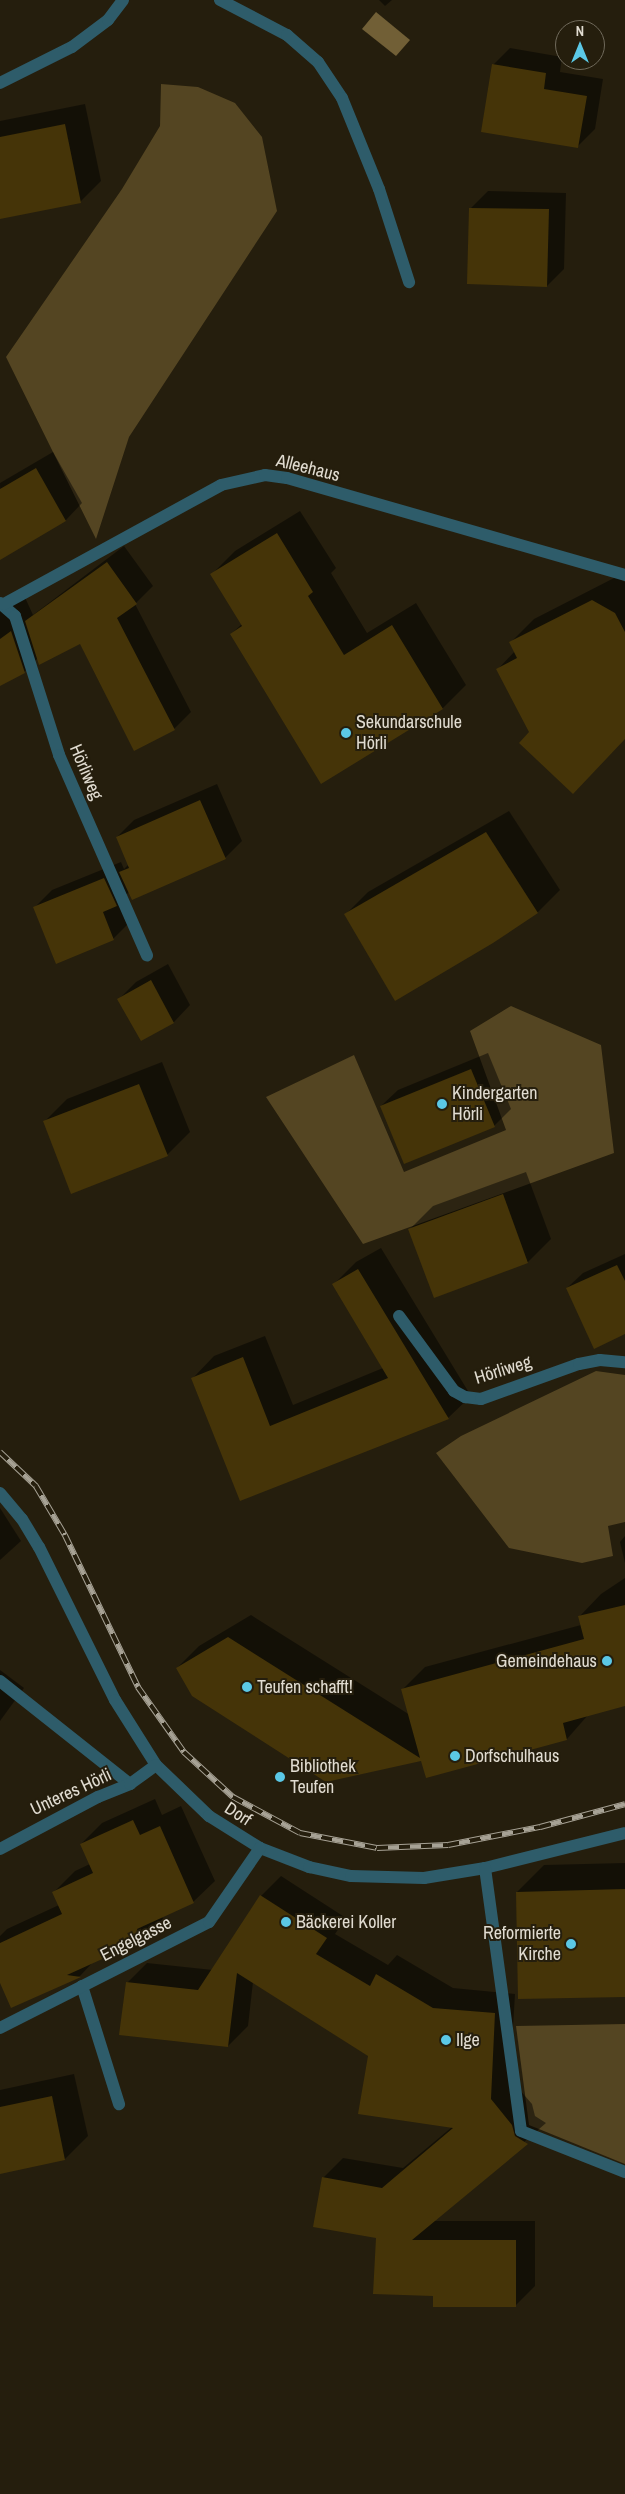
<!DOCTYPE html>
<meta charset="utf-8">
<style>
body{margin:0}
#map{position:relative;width:625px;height:2494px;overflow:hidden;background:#251e0d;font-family:"Archivo Narrow",sans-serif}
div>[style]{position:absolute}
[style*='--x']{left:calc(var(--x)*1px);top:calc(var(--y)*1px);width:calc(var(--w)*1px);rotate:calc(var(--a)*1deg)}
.green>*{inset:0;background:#544522}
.water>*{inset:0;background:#715f36}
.shadow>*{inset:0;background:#0007}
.building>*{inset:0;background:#453408}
.minor>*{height:12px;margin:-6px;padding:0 6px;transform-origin:6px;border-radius:6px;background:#2e5c6a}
.rail>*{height:5.5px;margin-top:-2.75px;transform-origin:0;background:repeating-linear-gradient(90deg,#251e0d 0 11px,#a7a295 0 22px);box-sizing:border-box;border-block:1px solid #a7a295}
.dots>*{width:14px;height:14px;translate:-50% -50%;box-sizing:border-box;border:2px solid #251e0d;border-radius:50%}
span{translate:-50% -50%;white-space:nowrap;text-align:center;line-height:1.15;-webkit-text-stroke:4px #251e0d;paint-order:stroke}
.street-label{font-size:18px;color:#e1dcd1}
.poi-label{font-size:18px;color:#e1dcd1}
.left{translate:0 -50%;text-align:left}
.right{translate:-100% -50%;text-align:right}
.north{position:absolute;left:555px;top:20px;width:50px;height:50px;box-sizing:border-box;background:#251e0d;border:1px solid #706a5b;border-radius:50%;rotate:0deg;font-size:14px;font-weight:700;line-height:20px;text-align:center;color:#e1dcd1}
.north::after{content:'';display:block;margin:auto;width:18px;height:22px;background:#5bc8e6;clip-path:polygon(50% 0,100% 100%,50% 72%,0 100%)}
</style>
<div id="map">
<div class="green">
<div style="clip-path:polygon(161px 84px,198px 87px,235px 103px,262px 137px,277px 211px,129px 437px,96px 539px,6px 357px,122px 189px,160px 126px)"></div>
<div style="clip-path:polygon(511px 1006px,601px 1045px,614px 1153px,363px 1244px,266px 1097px,354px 1055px,404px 1172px,506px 1130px,470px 1031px)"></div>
<div style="clip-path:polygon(596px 1371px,625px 1375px,625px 1522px,608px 1526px,613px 1556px,582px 1563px,509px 1548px,436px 1453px,461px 1436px)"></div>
<div style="clip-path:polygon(625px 2024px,625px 2164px,529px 2125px,516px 2026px)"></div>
</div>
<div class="water">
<div style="clip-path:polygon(376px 12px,410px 40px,396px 56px,362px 29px)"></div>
</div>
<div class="shadow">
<div style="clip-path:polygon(379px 0,392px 0,385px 6px)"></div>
<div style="clip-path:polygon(510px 48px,562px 57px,560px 72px,603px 79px,595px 129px,578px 146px,493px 65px)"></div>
<div style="clip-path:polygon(85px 104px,101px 181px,80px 202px,0 217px,0 121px)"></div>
<div style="clip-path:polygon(488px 191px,566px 193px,564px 269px,547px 286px,471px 208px)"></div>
<div style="clip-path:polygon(53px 452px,82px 503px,66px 520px,2px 557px,0 483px)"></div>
<div style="clip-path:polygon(300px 511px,336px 568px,331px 573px,367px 633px,416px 603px,466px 685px,443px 708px,322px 782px,231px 634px,242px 624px,212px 574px,235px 551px)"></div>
<div style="clip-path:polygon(124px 546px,153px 586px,135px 604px,191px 712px,174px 729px,80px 643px,38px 658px,24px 672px,0 684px,0 605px,23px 593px,33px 615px)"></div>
<div style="clip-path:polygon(616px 577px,625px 582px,625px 738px,530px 732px,498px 669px,515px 651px,511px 642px,534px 619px)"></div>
<div style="clip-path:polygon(217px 784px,242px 841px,225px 858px,129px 892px,121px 900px,130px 922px,113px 939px,35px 907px,52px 890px,121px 862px,124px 869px,129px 864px,117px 837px,134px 820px)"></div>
<div style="clip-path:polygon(509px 811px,560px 890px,538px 912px,493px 942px,346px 914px,368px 892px)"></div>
<div style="clip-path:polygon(168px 964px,190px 1005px,174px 1022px,141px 1039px,119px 999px,136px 982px)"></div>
<div style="clip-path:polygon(488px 1053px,511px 1109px,494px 1126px,381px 1106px,398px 1090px)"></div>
<div style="clip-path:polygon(162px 1062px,190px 1132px,167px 1155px,44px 1122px,67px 1099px)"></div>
<div style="clip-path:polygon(526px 1172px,551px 1239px,528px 1262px,435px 1296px,410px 1229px,433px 1206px)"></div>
<div style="clip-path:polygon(381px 1248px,471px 1396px,448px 1418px,241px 1500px,192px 1379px,214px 1356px,265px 1336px,293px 1405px,383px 1368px,334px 1284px,356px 1262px)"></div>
<div style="clip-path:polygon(625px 1254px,625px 1333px,567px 1288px,583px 1273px)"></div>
<div style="clip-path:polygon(0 1508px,21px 1541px,0 1560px)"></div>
<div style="clip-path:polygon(625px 1536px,625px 1563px,620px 1542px)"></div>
<div style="clip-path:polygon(625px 1578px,625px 1705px,588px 1715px,567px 1739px,426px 1777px,422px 1759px,177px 1668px,199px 1646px,251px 1615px,410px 1715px,403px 1689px,425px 1667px,581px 1625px,579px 1617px,601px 1594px)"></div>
<div style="clip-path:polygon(0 1670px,24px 1688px,0 1721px)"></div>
<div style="clip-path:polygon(155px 1799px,162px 1815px,181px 1806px,215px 1881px,193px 1902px,162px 1916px,163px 1919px,142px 1940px,94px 1961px,80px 1976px,12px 2006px,0 1980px,0 1936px,7px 1929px,59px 1905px,54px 1892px,75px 1871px,90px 1864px,81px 1844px,102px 1823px)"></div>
<div style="clip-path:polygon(625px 1863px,625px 1995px,517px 1892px,544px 1865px)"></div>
<div style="clip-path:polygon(281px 1876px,346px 1918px,335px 1934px,388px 1965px,397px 1955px,453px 1988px,515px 1994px,510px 2079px,532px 2104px,535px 2116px,546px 2123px,433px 2221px,535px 2221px,535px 2286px,515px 2306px,434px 2294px,323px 2178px,343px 2158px,403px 2168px,452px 2127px,369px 2056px,253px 1982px,248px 2026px,228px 2046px,127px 1983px,147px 1963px,213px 1970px,261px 1896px)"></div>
<div style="clip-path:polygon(74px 2074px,88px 2136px,65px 2159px,0 2173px,0 2090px)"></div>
</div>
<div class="building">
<div style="clip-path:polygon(492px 64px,546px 73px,544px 89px,587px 96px,578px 148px,481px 132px)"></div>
<div style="clip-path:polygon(65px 124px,81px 203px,0 219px,0 137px)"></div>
<div style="clip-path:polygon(469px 208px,549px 209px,547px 287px,467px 284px)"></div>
<div style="clip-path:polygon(36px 468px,66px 521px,0 560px,0 489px)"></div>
<div style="clip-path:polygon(277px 533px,313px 592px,308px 596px,344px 655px,392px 625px,443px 709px,321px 784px,230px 634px,242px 626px,210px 574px)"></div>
<div style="clip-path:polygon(107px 562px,137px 604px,117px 618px,175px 730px,134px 751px,80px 644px,39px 665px,25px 621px)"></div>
<div style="clip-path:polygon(592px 600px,615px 613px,625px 632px,625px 739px,573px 794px,519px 743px,529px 732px,496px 669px,517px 658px,509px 642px)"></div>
<div style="clip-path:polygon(11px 631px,25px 673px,0 686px,0 639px)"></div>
<div style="clip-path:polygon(200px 800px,226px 859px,132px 900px,119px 872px,129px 868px,116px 837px)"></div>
<div style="clip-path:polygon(486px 832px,538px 913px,493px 943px,395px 1001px,344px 914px)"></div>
<div style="clip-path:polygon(104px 878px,117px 906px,103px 912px,114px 940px,56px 964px,33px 907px)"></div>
<div style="clip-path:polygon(151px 980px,174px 1023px,141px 1041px,117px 999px)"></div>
<div style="clip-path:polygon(471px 1069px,495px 1127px,404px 1164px,380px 1106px)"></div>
<div style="clip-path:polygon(139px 1084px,168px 1156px,71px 1194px,43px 1121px)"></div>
<div style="clip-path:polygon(503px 1194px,528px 1263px,434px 1298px,408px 1229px)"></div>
<div style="clip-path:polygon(617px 1265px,625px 1281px,625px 1334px,594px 1349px,566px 1288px)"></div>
<div style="clip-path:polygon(358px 1269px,449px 1419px,240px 1501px,191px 1378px,243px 1357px,270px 1426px,388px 1378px,332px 1284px)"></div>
<div style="clip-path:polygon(625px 1605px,625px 1706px,563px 1723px,567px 1740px,426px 1778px,421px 1761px,326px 1782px,192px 1696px,176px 1668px,228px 1637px,420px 1758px,401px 1689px,584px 1639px,578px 1616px)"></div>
<div style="clip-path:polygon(133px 1820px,140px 1835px,160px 1826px,194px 1903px,137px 1929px,142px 1941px,67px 1975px,81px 1977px,11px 2008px,0 1983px,0 1943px,62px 1914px,52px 1892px,93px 1873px,80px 1844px)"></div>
<div style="clip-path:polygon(625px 1889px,625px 1997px,518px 1999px,516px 1892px)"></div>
<div style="clip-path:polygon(260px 1895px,327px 1938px,316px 1954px,370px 1986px,376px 1974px,433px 2008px,495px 2013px,491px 2099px,512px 2125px,515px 2136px,528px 2144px,412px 2240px,516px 2240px,516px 2307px,433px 2307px,433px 2296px,373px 2294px,376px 2238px,313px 2227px,322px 2177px,382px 2188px,453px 2128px,358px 2114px,368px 2056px,237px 1973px,228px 2047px,119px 2035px,126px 1982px,198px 1990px)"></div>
<div style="clip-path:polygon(52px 2096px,65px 2160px,0 2174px,0 2107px)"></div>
</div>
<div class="minor">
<div style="--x:220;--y:0;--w:76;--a:27.6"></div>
<div style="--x:287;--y:35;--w:41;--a:41.1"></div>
<div style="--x:318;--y:62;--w:43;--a:56.3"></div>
<div style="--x:342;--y:98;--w:98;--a:67.9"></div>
<div style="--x:379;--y:189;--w:98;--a:72.1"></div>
<div style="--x:0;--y:83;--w:80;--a:-26.6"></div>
<div style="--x:72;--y:47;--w:45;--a:-36.9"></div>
<div style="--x:108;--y:20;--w:25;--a:-53"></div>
<div style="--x:0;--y:603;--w:20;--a:41"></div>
<div style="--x:15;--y:616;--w:146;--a:72.4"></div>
<div style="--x:59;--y:755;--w:219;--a:66.3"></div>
<div style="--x:4;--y:604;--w:247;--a:-28.7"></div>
<div style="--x:221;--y:485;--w:45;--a:-12.8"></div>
<div style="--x:265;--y:475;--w:22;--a:8"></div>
<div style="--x:287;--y:478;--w:352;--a:16"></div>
<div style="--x:399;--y:1316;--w:93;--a:53.7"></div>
<div style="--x:454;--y:1391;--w:13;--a:29"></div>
<div style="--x:465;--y:1397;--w:16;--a:7"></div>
<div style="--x:481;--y:1399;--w:104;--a:-19.7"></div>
<div style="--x:579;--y:1364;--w:21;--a:-11"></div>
<div style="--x:600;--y:1360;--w:25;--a:5"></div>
<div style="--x:0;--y:1493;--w:34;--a:50"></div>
<div style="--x:22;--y:1519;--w:33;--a:59"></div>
<div style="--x:39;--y:1547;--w:171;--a:63.6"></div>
<div style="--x:115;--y:1700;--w:77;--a:57.8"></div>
<div style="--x:156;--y:1765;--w:74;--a:43.9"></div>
<div style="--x:209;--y:1816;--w:60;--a:32.1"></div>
<div style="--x:260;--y:1848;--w:53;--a:21.2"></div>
<div style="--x:309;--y:1867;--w:43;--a:12.1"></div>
<div style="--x:351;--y:1876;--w:73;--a:1.6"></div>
<div style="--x:424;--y:1878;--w:62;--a:-9.3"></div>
<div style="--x:485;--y:1868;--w:144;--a:-14"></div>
<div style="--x:0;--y:1681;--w:166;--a:38.4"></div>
<div style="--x:0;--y:1849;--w:111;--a:-28"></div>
<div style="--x:98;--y:1797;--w:35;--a:-22"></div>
<div style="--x:130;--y:1784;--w:32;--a:-36"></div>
<div style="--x:485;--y:1868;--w:265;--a:82.2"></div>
<div style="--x:521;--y:2131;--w:112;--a:21.5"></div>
<div style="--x:82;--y:1986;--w:124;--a:72.6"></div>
<div style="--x:0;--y:2028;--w:234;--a:-26.9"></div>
<div style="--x:209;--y:1922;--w:90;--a:-55.4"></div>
</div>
<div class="rail">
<div style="--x:0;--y:1452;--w:50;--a:43.4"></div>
<div style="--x:36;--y:1486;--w:57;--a:59.4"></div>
<div style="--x:65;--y:1535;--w:169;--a:64.3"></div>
<div style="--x:138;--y:1687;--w:80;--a:54.7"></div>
<div style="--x:184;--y:1752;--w:67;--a:42.6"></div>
<div style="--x:233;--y:1797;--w:76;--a:28.2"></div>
<div style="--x:300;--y:1833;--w:78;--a:11"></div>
<div style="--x:377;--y:1848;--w:71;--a:-2.4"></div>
<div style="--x:448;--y:1845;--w:94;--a:-11.1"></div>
<div style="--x:540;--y:1827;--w:88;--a:-15.1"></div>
</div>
<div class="dots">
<div style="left:346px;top:733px;background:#5bc8e6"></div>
<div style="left:442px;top:1104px;background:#5bc8e6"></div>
<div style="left:607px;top:1661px;background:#5bc8e6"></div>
<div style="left:247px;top:1687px;background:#5bc8e6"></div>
<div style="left:455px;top:1756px;background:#5bc8e6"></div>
<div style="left:280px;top:1777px;background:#5bc8e6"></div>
<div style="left:286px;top:1922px;background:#5bc8e6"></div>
<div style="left:571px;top:1944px;background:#5bc8e6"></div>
<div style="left:446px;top:2040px;background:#5bc8e6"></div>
</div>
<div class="street-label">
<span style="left:308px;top:468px;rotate:14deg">Alleehaus</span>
<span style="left:86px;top:772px;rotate:67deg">Hörliweg</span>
<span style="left:503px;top:1370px;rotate:-17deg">Hörliweg</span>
<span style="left:71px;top:1792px;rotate:-25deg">Unteres Hörli</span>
<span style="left:238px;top:1814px;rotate:33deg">Dorf</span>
<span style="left:136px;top:1939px;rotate:-27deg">Engelgasse</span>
</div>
<div class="poi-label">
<span class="left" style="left:356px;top:733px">Sekundarschule<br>Hörli</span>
<span class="left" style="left:452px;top:1104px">Kindergarten<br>Hörli</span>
<span class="right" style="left:597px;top:1661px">Gemeindehaus</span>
<span class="left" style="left:257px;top:1687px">Teufen schafft!</span>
<span class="left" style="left:465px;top:1756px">Dorfschulhaus</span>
<span class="left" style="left:290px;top:1777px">Bibliothek<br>Teufen</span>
<span class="left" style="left:296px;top:1922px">Bäckerei Koller</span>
<span class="right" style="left:561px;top:1944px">Reformierte<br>Kirche</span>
<span class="left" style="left:456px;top:2040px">Ilge</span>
</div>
<div class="north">N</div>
</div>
